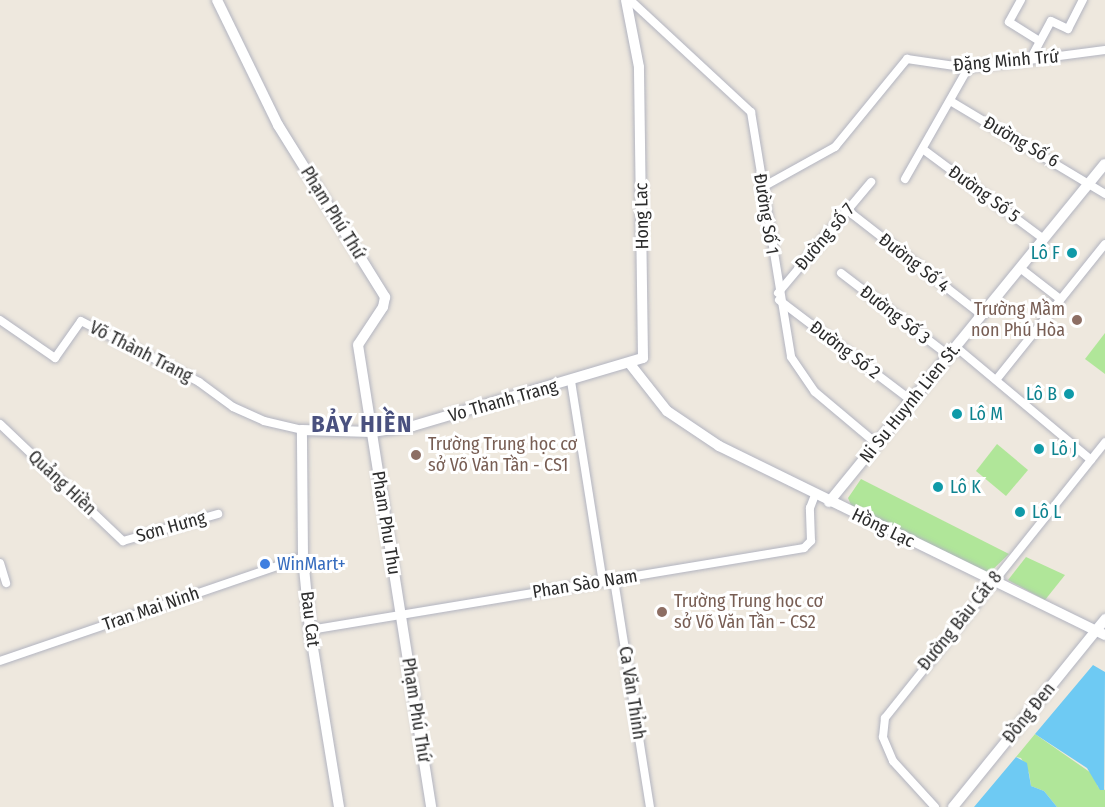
<!DOCTYPE html>
<meta charset="utf-8">
<style>
body{margin:0}
#map{position:relative;width:1105px;height:807px;overflow:hidden;background:#eee8de;font-family:"Fira Sans Condensed",sans-serif}
div>[style]{position:absolute}
[style*='--x']{left:calc(var(--x)*1px);top:calc(var(--y)*1px);width:calc(var(--w)*1px);rotate:calc(var(--a)*1deg)}
.green>*{inset:0;background:#b0e699}
.water>*{inset:0;background:#6ecaf3}
.roads{filter:drop-shadow(0 0 2px #b2b4c0) drop-shadow(0 0 2px #b2b4c0)}
.minor>*{height:8px;margin:-4px;padding:0 4px;transform-origin:4px;border-radius:4px;background:#fff}
.tertiary>*{height:10px;margin:-5px;padding:0 5px;transform-origin:5px;border-radius:5px;background:#fff}
.dots>*{width:16px;height:16px;translate:-50% -50%;box-sizing:border-box;border:3px solid #fff;border-radius:50%}
span{translate:-50% -50%;white-space:nowrap;text-align:center;line-height:1.15;-webkit-text-stroke:6px #fff;paint-order:stroke}
.street-label{font-size:18px;color:#2c2c2c}
.culture-label{font-size:18px;color:#0d838f}
.right{translate:-100% -50%;text-align:right}
.left{translate:0 -50%;text-align:left}
.education-label{font-size:18px;color:#785e54}
.shop-label{font-size:18px;color:#366cbe}
.district-label{font-size:24px;color:#4a517f;font-weight:700;letter-spacing:1.5px}
</style>
<div id="map">
<div class="green">
<div style="clip-path:polygon(1105px 333px,1105px 374px,1085px 359px)"></div>
<div style="clip-path:polygon(997px 444px,1028px 470px,1006px 496px,976px 471px)"></div>
<div style="clip-path:polygon(861px 479px,1009px 554px,988px 574px,851px 505px,848px 498px)"></div>
<div style="clip-path:polygon(1026px 557px,1065px 575px,1045px 600px,1008px 580px)"></div>
<div style="clip-path:polygon(1035px 734px,1094px 775px,1098px 787px,1105px 790px,1105px 807px,1057px 807px,1044px 791px,1031px 786px,1029px 773px,1021px 758px,1016px 757px)"></div>
</div>
<div class="water">
<div style="clip-path:polygon(1093px 665px,1105px 672px,1104px 790px,1100px 790px,1087px 768px,1035px 734px)"></div>
<div style="clip-path:polygon(1016px 757px,1027px 763px,1031px 786px,1044px 791px,1057px 807px,974px 807px)"></div>
</div>
<div class="roads">
<div class="minor">
<div style="--x:630;--y:0;--w:165;--a:42.8"></div>
<div style="--x:751;--y:112;--w:248;--a:80.7"></div>
<div style="--x:791;--y:357;--w:42;--a:55.6"></div>
<div style="--x:815;--y:392;--w:81;--a:40"></div>
<div style="--x:1021;--y:0;--w:25;--a:119"></div>
<div style="--x:1009;--y:22;--w:36;--a:32"></div>
<div style="--x:1030;--y:60;--w:44;--a:-61.7"></div>
<div style="--x:1051;--y:21;--w:19;--a:25"></div>
<div style="--x:1068;--y:29;--w:33;--a:-63"></div>
<div style="--x:952;--y:102;--w:179;--a:31"></div>
<div style="--x:924;--y:150;--w:149;--a:36.6"></div>
<div style="--x:905;--y:179;--w:128;--a:-60.4"></div>
<div style="--x:761;--y:188;--w:85;--a:-29"></div>
<div style="--x:835;--y:147;--w:114;--a:-50.7"></div>
<div style="--x:907;--y:59;--w:62;--a:8.4"></div>
<div style="--x:968;--y:68;--w:138;--a:-7.5"></div>
<div style="--x:847;--y:210;--w:171;--a:37.9"></div>
<div style="--x:1020;--y:268;--w:51;--a:37.8"></div>
<div style="--x:841;--y:273;--w:136;--a:37.5"></div>
<div style="--x:778;--y:293;--w:145;--a:-50"></div>
<div style="--x:779;--y:300;--w:167;--a:37.2"></div>
<div style="--x:0;--y:320;--w:67;--a:34.6"></div>
<div style="--x:55;--y:358;--w:45;--a:-54.9"></div>
<div style="--x:81;--y:321;--w:133;--a:27.3"></div>
<div style="--x:199;--y:382;--w:42;--a:36.3"></div>
<div style="--x:233;--y:407;--w:34;--a:24"></div>
<div style="--x:264;--y:421;--w:39;--a:13"></div>
<div style="--x:956;--y:347;--w:176;--a:39.9"></div>
<div style="--x:996;--y:380;--w:174;--a:-51.3"></div>
<div style="--x:571;--y:381;--w:204;--a:81"></div>
<div style="--x:0;--y:424;--w:170;--a:43.6"></div>
<div style="--x:123;--y:541;--w:99;--a:-15.9"></div>
<div style="--x:0;--y:563;--w:21;--a:73"></div>
<div style="--x:614;--y:580;--w:230;--a:81"></div>
<div style="--x:310;--y:630;--w:501;--a:-9.42"></div>
<div style="--x:804;--y:548;--w:10;--a:-45"></div>
<div style="--x:811;--y:541;--w:33;--a:-92"></div>
<div style="--x:810;--y:508;--w:14;--a:-69"></div>
<div style="--x:0;--y:661;--w:320;--a:-18.9"></div>
<div style="--x:935;--y:807;--w:62;--a:-132.4"></div>
<div style="--x:893;--y:761;--w:26;--a:-113"></div>
<div style="--x:883;--y:737;--w:19;--a:-84"></div>
<div style="--x:885;--y:718;--w:353;--a:-51.4"></div>
</div>
<div class="tertiary">
<div style="--x:217;--y:0;--w:139;--a:64"></div>
<div style="--x:278;--y:125;--w:203;--a:58.1"></div>
<div style="--x:385;--y:297;--w:10;--a:101"></div>
<div style="--x:383;--y:307;--w:45;--a:123.3"></div>
<div style="--x:358;--y:345;--w:468;--a:81"></div>
<div style="--x:630;--y:364;--w:60;--a:51.8"></div>
<div style="--x:667;--y:411;--w:63;--a:33.9"></div>
<div style="--x:719;--y:446;--w:430;--a:26.1"></div>
<div style="--x:829;--y:502;--w:436;--a:-50.8"></div>
<div style="--x:339;--y:807;--w:179;--a:-99.3"></div>
<div style="--x:310;--y:630;--w:73;--a:-95.5"></div>
<div style="--x:303;--y:557;--w:127;--a:-90.5"></div>
<div style="--x:302;--y:430;--w:70;--a:1.6"></div>
<div style="--x:372;--y:432;--w:41;--a:-8.3"></div>
<div style="--x:413;--y:426;--w:240;--a:-16.5"></div>
<div style="--x:643;--y:358;--w:291;--a:-90.8"></div>
<div style="--x:639;--y:67;--w:68;--a:-101"></div>
<div style="--x:953;--y:807;--w:242;--a:-51"></div>
</div>
</div>
<div class="dots">
<div style="left:1072px;top:253px;background:#0f9aa8"></div>
<div style="left:1077px;top:320px;background:#8d6e63"></div>
<div style="left:1069px;top:394px;background:#0f9aa8"></div>
<div style="left:957px;top:414px;background:#0f9aa8"></div>
<div style="left:1039px;top:449px;background:#0f9aa8"></div>
<div style="left:416px;top:455px;background:#8d6e63"></div>
<div style="left:938px;top:487px;background:#0f9aa8"></div>
<div style="left:1020px;top:512px;background:#0f9aa8"></div>
<div style="left:265px;top:564px;background:#3f7fe0"></div>
<div style="left:662px;top:612px;background:#8d6e63"></div>
</div>
<div class="street-label">
<span style="left:1006px;top:61px;rotate:-5deg">Đặng Minh Trứ</span>
<span style="left:1021px;top:142px;rotate:30deg">Đường Số 6</span>
<span style="left:984px;top:194px;rotate:36deg">Đường Số 5</span>
<span style="left:333px;top:213px;rotate:58deg">Phạm Phú Thứ</span>
<span style="left:766px;top:214px;rotate:81deg">Đường Số 1</span>
<span style="left:642px;top:216px;rotate:-91deg">Hong Lac</span>
<span style="left:825px;top:237px;rotate:-50deg">Đường số 7</span>
<span style="left:914px;top:263px;rotate:38deg">Đường Số 4</span>
<span style="left:895px;top:315px;rotate:38deg">Đường Số 3</span>
<span style="left:845px;top:350px;rotate:37deg">Đường Số 2</span>
<span style="left:141px;top:352px;rotate:27deg">Võ Thành Trang</span>
<span style="left:503px;top:401px;rotate:-16deg">Vo Thanh Trang</span>
<span style="left:910px;top:403px;rotate:-51deg">Ni Su Huynh Lien St.</span>
<span style="left:62px;top:483px;rotate:43deg">Quảng Hiền</span>
<span style="left:386px;top:523px;rotate:81deg">Pham Phu Thu</span>
<span style="left:171px;top:527px;rotate:-16deg">Sơn Hưng</span>
<span style="left:883px;top:528px;rotate:26deg">Hồng Lạc</span>
<span style="left:585px;top:584px;rotate:-9deg">Phan Sào Nam</span>
<span style="left:151px;top:609px;rotate:-19deg">Tran Mai Ninh</span>
<span style="left:310px;top:619px;rotate:83deg">Bau Cat</span>
<span style="left:960px;top:621px;rotate:-51deg">Đường Bàu Cát 8</span>
<span style="left:632px;top:693px;rotate:81deg">Ca Văn Thỉnh</span>
<span style="left:416px;top:710px;rotate:81deg">Phạm Phú Thứ</span>
<span style="left:1029px;top:713px;rotate:-51deg">Đồng Đen</span>
</div>
<div class="culture-label">
<span class="right" style="left:1060px;top:253px">Lô F</span>
<span class="right" style="left:1057px;top:394px">Lô B</span>
<span class="left" style="left:969px;top:414px">Lô M</span>
<span class="left" style="left:1051px;top:449px">Lô J</span>
<span class="left" style="left:950px;top:487px">Lô K</span>
<span class="left" style="left:1032px;top:512px">Lô L</span>
</div>
<div class="education-label">
<span class="right" style="left:1065px;top:320px">Trường Mầm<br>non Phú Hòa</span>
<span class="left" style="left:428px;top:455px">Trường Trung học cơ<br>sở Võ Văn Tần - CS1</span>
<span class="left" style="left:674px;top:612px">Trường Trung học cơ<br>sở Võ Văn Tần - CS2</span>
</div>
<div class="shop-label">
<span class="left" style="left:277px;top:564px">WinMart+</span>
</div>
<div class="district-label">
<span style="left:362px;top:425px">BẢY HIỀN</span>
</div>
</div>
